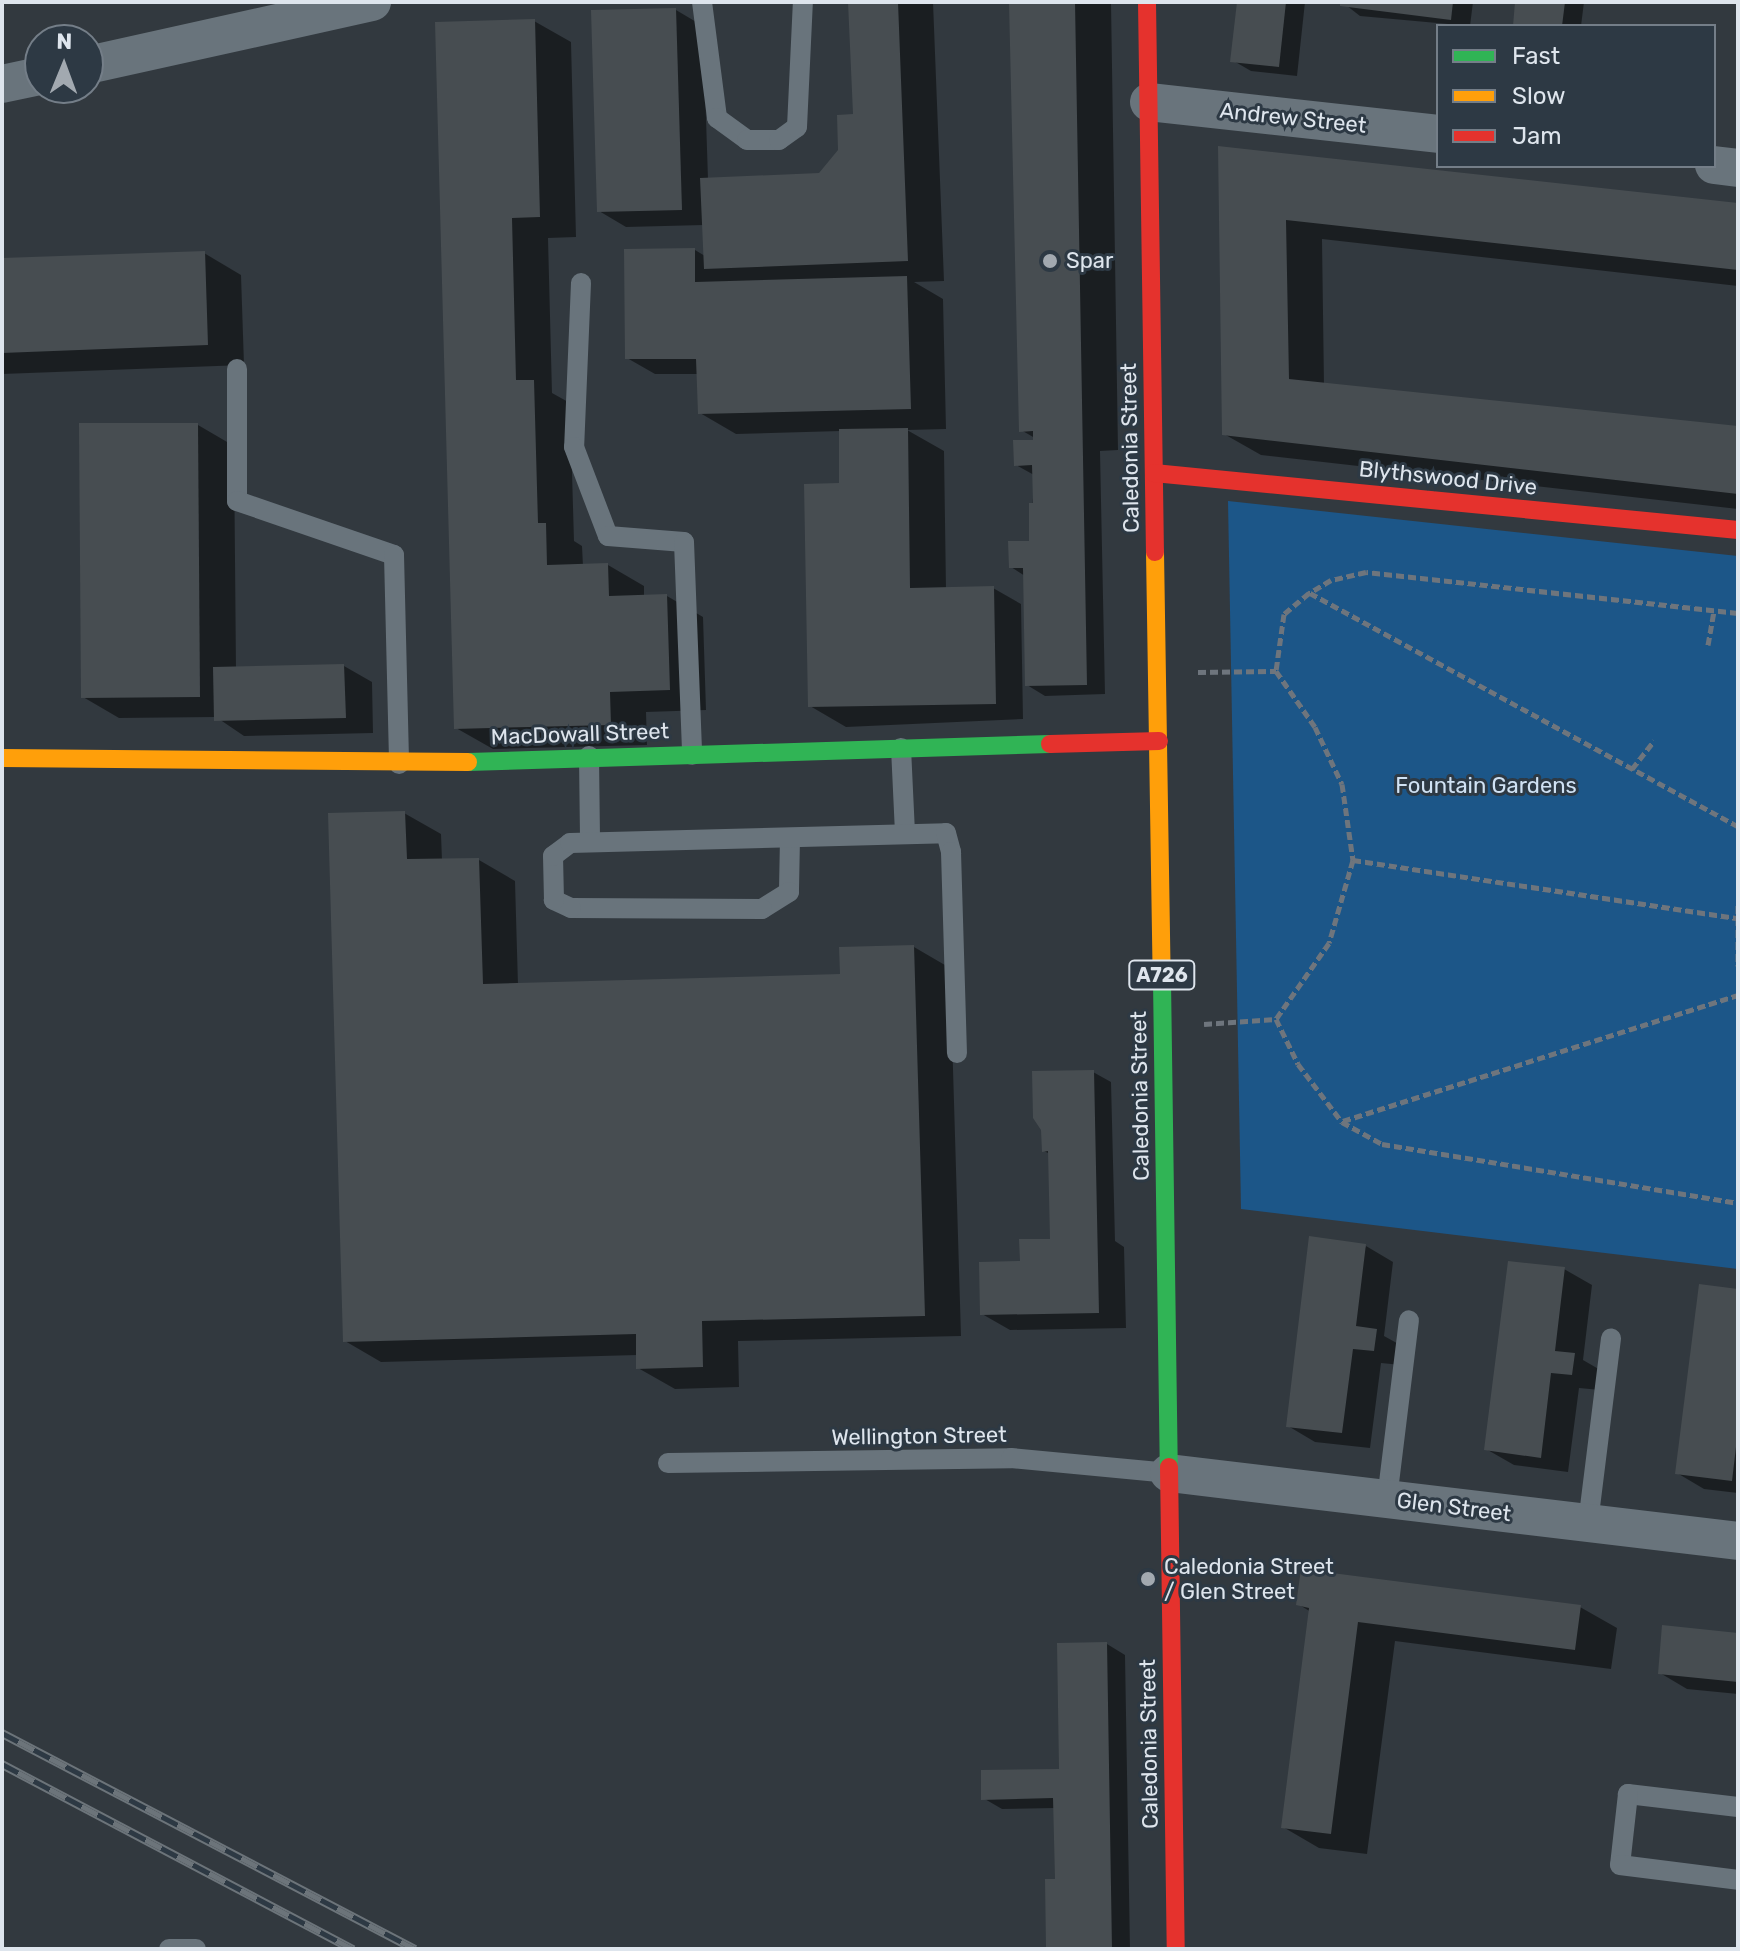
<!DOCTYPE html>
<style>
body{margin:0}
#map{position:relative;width:1740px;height:1951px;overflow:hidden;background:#32393f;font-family:Rubik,sans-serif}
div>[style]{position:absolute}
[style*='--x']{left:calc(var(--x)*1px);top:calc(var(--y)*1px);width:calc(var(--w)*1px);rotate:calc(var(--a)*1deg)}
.green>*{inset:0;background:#1c5688}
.shadow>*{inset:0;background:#0007}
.building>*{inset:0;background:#474d51}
.path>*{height:5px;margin-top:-2.5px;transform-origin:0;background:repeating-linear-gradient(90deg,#6e757d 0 8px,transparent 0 12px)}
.lane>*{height:20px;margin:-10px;padding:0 10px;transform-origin:10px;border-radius:10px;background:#69747c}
.street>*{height:38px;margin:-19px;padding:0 19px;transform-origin:19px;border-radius:19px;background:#69747c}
.fast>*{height:18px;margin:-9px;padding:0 9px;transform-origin:9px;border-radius:9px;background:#30b455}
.slow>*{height:18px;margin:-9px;padding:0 9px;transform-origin:9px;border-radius:9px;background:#ff9f0a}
.jam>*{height:18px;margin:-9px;padding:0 9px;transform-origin:9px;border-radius:9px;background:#e5322d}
.rail>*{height:9px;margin-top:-4.5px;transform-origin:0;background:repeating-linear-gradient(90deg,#2d3944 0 18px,#6c747a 0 36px);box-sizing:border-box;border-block:2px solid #6c747a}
.dots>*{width:22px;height:22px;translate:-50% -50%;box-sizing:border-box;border:4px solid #2d3944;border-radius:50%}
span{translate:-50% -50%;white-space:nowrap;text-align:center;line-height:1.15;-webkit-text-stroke:6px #2d3944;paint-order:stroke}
.shield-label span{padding:2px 6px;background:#2d3944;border:2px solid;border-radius:6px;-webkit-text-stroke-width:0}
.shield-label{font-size:20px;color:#dee5ed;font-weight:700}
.street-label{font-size:22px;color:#dee5ed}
.poi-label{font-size:22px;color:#dee5ed}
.left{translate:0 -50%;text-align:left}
.park-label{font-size:22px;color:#d0e2f4}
.frame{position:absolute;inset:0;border:4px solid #dee5ed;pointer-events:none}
.legend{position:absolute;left:1436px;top:24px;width:280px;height:144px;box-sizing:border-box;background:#2d3944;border:2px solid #747e88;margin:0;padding:10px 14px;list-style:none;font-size:24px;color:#dee5ed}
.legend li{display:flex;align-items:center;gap:16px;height:40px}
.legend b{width:40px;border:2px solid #747e88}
.north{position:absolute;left:24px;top:24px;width:80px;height:80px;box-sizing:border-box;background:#2d3944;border:2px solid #747e88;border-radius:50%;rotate:1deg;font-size:22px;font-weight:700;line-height:32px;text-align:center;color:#dee5ed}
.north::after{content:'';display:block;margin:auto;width:28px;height:36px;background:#a2a9b0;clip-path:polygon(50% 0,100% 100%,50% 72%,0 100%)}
</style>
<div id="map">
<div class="green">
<div style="clip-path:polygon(1228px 501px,1738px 556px,1738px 1269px,1241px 1209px)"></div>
</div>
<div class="shadow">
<div style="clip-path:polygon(850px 2px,933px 2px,944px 281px,914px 282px,943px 299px,946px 429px,907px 430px,944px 451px,946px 589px,993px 588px,1021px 604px,1023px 719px,846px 727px,810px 706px,841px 485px,841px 431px,736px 434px,700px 413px,699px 374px,655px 374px,627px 358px,695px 250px,705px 256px,704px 225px,626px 227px,599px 211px,676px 10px,703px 26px,708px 179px,820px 175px,840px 150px,855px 116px)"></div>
<div style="clip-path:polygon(1011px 2px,1111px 2px,1118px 450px,1100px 451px,1105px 694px,1045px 696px,1027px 685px,1025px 576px,1011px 567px,1031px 543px,1034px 475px,1016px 465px,1040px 441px,1021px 430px)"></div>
<div style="clip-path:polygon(1239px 2px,1305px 2px,1297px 76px,1251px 71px,1232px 60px)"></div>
<div style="clip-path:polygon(1342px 2px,1473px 2px,1470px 26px,1360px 16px)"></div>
<div style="clip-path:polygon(1517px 2px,1584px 2px,1581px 26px,1515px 26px)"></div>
<div style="clip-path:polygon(534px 21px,571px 42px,576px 237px,548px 238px,552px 393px,570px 403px,574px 541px,582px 546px,583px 566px,608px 565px,644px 586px,644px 597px,667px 596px,703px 617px,706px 710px,646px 712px,647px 745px,493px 749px,456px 728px,437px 24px)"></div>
<div style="clip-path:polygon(1220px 148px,1738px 205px,1738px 286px,1322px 239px,1324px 385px,1738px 428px,1738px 509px,1261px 455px,1224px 434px)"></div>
<div style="clip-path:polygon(204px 253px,241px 275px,244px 365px,2px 374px,2px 260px)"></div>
<div style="clip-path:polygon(198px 425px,234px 446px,236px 669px,344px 666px,372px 682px,373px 733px,244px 736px,216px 717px,119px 718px,83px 697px)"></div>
<div style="clip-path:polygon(404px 813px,441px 834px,442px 860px,479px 860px,515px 881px,518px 985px,842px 976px,914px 947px,950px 968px,961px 1336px,738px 1341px,739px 1387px,675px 1389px,638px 1368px,638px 1355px,381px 1362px,345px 1341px)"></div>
<div style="clip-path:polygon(1093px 1072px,1111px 1082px,1115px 1241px,1124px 1247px,1126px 1328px,1010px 1330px,982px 1314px,1022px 1263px,1052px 1241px,1050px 1154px,1044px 1151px)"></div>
<div style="clip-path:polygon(1366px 1246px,1393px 1262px,1384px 1336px,1404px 1347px,1401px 1365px,1381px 1363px,1370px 1448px,1315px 1442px,1288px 1426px)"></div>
<div style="clip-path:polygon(1564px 1269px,1592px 1285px,1583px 1360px,1602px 1371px,1600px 1390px,1579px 1388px,1568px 1472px,1514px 1465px,1486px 1449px)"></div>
<div style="clip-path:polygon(1738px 1291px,1738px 1493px,1704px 1489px,1677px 1473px)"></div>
<div style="clip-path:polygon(1298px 1604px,1580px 1607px,1617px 1628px,1611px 1669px,1395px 1641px,1367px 1854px,1319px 1848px,1283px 1827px,1311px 1612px)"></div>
<div style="clip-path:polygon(1738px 1635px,1738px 1694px,1687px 1689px,1660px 1673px)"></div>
<div style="clip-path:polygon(1107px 1644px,1125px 1655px,1130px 1949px,1048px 1949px,1057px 1881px,1055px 1808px,1002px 1809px,983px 1798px,1061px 1771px)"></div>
</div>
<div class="building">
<div style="clip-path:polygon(848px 2px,898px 2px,908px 261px,704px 269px,700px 178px,819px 173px,838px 150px,837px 115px,853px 114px)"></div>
<div style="clip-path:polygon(1009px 2px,1075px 2px,1087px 685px,1025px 686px,1023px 568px,1009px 568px,1008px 541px,1029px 541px,1029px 503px,1033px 503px,1032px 465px,1014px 466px,1013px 440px,1033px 440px,1033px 431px,1019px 432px)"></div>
<div style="clip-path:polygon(1237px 2px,1286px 2px,1279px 67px,1230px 62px)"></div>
<div style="clip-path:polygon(1340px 2px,1453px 2px,1451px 20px,1340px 6px)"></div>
<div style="clip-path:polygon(1515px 2px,1565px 2px,1562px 26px,1513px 26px)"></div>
<div style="clip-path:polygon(676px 8px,682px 210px,597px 212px,591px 10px)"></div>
<div style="clip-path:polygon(535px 19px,540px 217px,512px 218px,516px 380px,534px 380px,538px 523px,546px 523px,547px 565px,608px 563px,609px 596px,667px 594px,670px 690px,610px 692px,611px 725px,454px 729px,435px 22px)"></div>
<div style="clip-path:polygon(1218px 146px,1738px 203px,1738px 270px,1286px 220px,1289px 379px,1738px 426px,1738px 494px,1222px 435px)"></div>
<div style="clip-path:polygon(695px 248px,695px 282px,907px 276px,911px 409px,698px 414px,696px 359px,625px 359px,624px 249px)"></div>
<div style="clip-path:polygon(205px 251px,208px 345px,2px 353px,2px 258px)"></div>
<div style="clip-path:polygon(79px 423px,198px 423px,200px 697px,81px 698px)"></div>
<div style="clip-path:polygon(908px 428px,910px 588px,994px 586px,996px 704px,808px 707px,804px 484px,839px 483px,839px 429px)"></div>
<div style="clip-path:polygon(344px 664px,346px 718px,214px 721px,213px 667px)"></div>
<div style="clip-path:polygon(405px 811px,407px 859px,479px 858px,483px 984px,840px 974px,839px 947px,914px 945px,925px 1316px,702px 1321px,703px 1367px,636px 1369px,636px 1334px,343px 1342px,328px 813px)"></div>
<div style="clip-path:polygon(1094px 1070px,1099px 1313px,980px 1315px,979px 1262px,1020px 1261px,1019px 1239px,1050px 1239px,1048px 1151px,1042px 1152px,1041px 1130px,1033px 1118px,1032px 1071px)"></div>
<div style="clip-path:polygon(1309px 1236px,1366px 1244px,1356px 1326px,1377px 1329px,1374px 1351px,1353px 1349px,1342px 1433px,1286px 1427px)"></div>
<div style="clip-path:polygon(1508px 1261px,1565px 1267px,1555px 1351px,1575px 1353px,1572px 1375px,1551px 1373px,1541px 1458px,1484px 1450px)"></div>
<div style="clip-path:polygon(1699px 1284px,1738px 1289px,1738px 1430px,1732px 1481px,1675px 1474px)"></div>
<div style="clip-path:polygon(1301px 1569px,1581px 1605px,1575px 1650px,1358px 1622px,1331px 1834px,1281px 1828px,1309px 1608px,1296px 1605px)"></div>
<div style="clip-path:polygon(1662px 1625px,1738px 1633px,1738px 1682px,1658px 1674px)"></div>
<div style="clip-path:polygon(1107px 1642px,1112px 1949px,1046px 1949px,1045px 1879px,1055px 1879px,1053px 1798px,981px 1800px,981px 1770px,1059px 1769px,1057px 1643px)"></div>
</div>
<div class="path">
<div style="--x:1310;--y:593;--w:487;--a:28.6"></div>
<div style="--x:1738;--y:613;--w:374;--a:-173.7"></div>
<div style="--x:1366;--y:572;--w:36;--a:167"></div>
<div style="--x:1331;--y:580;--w:26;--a:149"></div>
<div style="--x:1309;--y:593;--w:33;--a:140"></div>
<div style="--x:1284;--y:614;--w:58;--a:98"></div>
<div style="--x:1276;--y:671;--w:68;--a:55.1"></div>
<div style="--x:1315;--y:727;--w:63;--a:64.7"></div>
<div style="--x:1342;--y:784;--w:77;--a:81.8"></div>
<div style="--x:1353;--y:860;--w:86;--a:106.1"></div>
<div style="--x:1329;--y:943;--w:93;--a:124.9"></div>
<div style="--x:1276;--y:1019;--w:50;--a:63.9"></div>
<div style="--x:1298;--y:1064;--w:73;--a:52.8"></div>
<div style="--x:1342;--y:1122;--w:46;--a:28.8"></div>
<div style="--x:1382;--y:1144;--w:361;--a:9.4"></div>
<div style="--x:1708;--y:645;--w:36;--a:-80"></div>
<div style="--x:1198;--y:672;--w:78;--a:-0.7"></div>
<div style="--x:1632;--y:769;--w:36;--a:-52"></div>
<div style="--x:1353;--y:860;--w:389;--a:8.6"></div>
<div style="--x:1738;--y:905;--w:61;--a:90"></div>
<div style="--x:1204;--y:1024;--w:72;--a:-4"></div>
<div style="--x:1343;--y:1121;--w:415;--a:-17.7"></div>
</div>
<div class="lane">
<div style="--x:702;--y:2;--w:117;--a:82.6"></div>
<div style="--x:717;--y:118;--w:37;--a:36"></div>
<div style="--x:747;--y:140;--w:32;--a:0"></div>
<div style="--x:779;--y:140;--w:22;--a:-36"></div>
<div style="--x:797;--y:127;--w:125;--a:-87.3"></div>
<div style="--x:581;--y:283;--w:164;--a:92.4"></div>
<div style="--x:574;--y:447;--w:95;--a:69.1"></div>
<div style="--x:608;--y:536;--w:76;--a:4.5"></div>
<div style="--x:684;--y:542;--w:213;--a:87.8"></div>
<div style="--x:237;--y:369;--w:132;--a:90"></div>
<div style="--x:237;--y:501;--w:166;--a:19"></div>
<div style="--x:394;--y:555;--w:209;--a:88.6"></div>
<div style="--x:901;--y:748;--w:85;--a:87.3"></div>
<div style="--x:589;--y:756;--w:85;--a:89.3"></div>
<div style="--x:790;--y:838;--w:54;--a:91.1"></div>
<div style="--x:789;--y:892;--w:32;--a:148"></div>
<div style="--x:762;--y:909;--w:191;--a:-179.7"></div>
<div style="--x:571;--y:908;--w:19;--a:-155"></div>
<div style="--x:554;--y:900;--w:44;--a:-91.3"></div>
<div style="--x:553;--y:856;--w:21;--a:-37"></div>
<div style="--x:570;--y:843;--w:376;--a:-1.5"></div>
<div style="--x:946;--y:833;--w:20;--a:75"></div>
<div style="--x:951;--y:852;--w:201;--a:88.3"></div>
<div style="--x:668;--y:1463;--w:343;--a:-0.8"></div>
<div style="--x:1011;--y:1458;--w:159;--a:5.4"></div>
<div style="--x:1387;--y:1499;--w:180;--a:-83"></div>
<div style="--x:1588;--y:1523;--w:186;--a:-82.9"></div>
<div style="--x:1738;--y:1807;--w:111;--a:-173.3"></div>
<div style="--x:1628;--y:1794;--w:71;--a:96.4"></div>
<div style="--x:1620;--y:1865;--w:119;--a:7.2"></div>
<div style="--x:169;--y:1949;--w:27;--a:0"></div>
</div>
<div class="street">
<div style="--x:88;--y:65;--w:291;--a:-12.5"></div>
<div style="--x:2;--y:84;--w:39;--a:-12"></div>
<div style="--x:1149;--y:102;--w:291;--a:6.3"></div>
<div style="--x:1714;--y:165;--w:24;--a:7"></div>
<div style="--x:1169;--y:1473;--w:573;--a:6.81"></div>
</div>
<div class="fast">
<div style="--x:468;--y:762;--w:582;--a:-1.77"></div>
<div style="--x:1162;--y:981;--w:486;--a:89.2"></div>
</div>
<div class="slow">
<div style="--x:1155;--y:552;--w:429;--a:89.1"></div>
<div style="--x:2;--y:758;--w:466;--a:0.5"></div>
</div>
<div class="jam">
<div style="--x:1147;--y:2;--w:550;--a:89.17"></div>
<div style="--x:1154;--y:473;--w:587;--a:5.57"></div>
<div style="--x:1050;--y:744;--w:109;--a:-1.6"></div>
<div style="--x:1169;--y:1467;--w:482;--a:89.2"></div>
</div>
<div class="rail">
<div style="--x:2;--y:1733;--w:466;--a:27.6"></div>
<div style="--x:2;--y:1764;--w:397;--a:27.8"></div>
</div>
<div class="dots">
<div style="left:1050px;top:261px;background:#a2a9b0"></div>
<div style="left:1148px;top:1579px;background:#a2a9b0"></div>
</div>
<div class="shield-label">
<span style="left:1162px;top:975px">A726</span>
</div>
<div class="street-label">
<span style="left:1293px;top:118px;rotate:6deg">Andrew Street</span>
<span style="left:1130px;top:448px;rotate:-91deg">Caledonia Street</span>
<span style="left:1448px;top:478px;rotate:6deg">Blythswood Drive</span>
<span style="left:580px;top:734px;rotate:-2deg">MacDowall Street</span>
<span style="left:1140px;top:1096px;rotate:-91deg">Caledonia Street</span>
<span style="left:919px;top:1436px;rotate:-1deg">Wellington Street</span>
<span style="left:1454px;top:1507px;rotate:7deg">Glen Street</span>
<span style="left:1149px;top:1744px;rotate:-91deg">Caledonia Street</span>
</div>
<div class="poi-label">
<span class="left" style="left:1066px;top:261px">Spar</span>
<span class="left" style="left:1164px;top:1579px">Caledonia Street<br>/ Glen Street</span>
</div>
<div class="park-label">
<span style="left:1486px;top:786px">Fountain Gardens</span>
</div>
<div class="frame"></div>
<ul class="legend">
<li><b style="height:10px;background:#30b455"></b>Fast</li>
<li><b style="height:10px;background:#ff9f0a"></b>Slow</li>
<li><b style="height:10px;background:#e5322d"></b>Jam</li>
</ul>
<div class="north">N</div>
</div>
